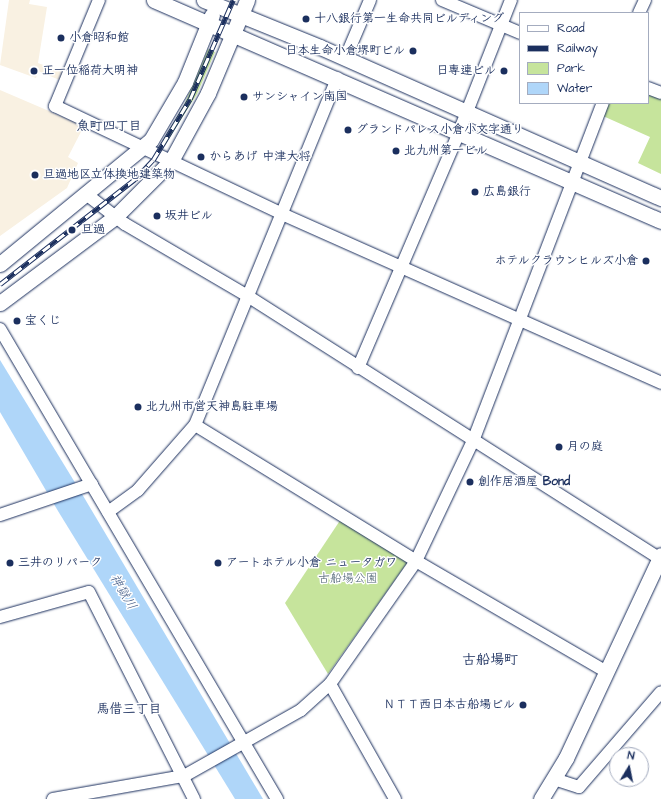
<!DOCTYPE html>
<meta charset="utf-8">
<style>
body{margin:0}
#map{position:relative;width:661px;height:799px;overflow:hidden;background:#fff;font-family:"Architects Daughter","Klee One",sans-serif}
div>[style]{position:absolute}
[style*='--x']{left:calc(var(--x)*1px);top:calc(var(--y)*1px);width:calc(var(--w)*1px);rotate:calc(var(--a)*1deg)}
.built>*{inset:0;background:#f9f1e2}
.green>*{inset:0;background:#c6e49c}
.water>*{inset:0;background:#afd6f9}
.roads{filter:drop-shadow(0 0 1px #1b2f5e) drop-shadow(0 0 1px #1b2f5e)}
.minor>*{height:12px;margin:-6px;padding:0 6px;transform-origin:6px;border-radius:6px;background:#fff}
.tertiary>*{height:15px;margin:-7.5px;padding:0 7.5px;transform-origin:7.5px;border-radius:7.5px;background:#fff}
.rail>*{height:4.5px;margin-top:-2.25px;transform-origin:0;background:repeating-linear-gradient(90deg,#fff 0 9px,#1b2f5e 0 18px);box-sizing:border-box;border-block:1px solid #1b2f5e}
.dots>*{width:11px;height:11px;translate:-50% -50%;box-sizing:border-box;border:2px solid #fff;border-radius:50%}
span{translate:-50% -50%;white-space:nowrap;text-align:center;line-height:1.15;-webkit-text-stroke:3px #fff;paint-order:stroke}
.poi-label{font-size:12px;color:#1b2f5e;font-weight:700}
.left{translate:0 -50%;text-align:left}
.right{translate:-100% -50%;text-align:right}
.park-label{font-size:12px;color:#465c6e}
.neighbourhood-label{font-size:13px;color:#1b2f5e;font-weight:700}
.water-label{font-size:13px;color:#405985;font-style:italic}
.quarter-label{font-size:14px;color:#1b2f5e;font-weight:700}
.legend{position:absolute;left:519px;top:12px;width:130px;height:92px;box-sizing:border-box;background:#fff;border:1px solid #a4acbf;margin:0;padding:5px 7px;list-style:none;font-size:12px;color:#1b2f5e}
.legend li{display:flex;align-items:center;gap:8px;height:20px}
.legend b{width:20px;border:1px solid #a4acbf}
.north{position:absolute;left:609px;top:747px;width:40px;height:40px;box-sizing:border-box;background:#fff;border:1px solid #a4acbf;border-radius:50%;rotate:10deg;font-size:11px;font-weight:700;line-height:16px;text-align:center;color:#1b2f5e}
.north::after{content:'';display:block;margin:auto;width:14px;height:18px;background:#1b2f5e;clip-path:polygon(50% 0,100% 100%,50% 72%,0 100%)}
</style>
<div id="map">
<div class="built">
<div style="clip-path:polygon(9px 0,30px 0,29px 4px,47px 7px,38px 63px,65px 73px,62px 81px,38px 71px,36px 78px,0 65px)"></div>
<div style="clip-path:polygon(0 90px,84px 126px,68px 157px,78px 163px,67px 188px,0 236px)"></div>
</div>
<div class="green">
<div style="clip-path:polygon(208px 49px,215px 52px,197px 94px,165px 145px,163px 141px,184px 105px)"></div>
<div style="clip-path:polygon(648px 93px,661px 98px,661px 174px,638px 163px,650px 137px,603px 116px,608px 103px,648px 103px)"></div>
<div style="clip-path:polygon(341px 519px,406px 559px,407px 563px,328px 674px,285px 603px)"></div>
</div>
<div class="water">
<div style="clip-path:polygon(0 360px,82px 494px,263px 799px,235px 799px,58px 511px,0 412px)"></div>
</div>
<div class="roads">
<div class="minor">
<div style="--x:99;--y:0;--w:115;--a:112.5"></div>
<div style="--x:55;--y:106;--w:251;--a:25.4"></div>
<div style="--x:282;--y:214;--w:415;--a:24"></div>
<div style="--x:442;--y:0;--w:85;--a:22.9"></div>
<div style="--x:639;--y:13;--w:14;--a:-65"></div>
<div style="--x:345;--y:59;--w:64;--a:-67"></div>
<div style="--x:648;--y:88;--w:14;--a:21"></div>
<div style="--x:86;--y:194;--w:49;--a:37.6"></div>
<div style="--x:125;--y:224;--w:140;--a:30.4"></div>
<div style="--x:246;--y:295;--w:490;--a:32.5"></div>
<div style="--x:0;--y:329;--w:546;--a:59.49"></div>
<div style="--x:358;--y:368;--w:257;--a:-66.8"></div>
<div style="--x:459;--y:132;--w:142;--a:-68.5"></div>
<div style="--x:195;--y:425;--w:259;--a:31.6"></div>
<div style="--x:416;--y:561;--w:221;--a:30.2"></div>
<div style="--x:108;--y:512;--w:37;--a:-36"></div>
<div style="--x:138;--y:490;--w:86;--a:-48.8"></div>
<div style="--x:195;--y:425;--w:375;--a:-67.7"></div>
<div style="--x:0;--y:515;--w:97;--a:-18.6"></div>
<div style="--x:0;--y:617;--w:92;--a:-15.7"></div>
<div style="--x:89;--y:592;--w:232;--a:63.1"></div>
<div style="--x:330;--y:684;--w:132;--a:60.5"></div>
<div style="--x:554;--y:779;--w:26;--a:18"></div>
<div style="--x:579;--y:787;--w:125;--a:-49.2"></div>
<div style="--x:53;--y:799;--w:133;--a:-10"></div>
<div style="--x:184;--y:776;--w:134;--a:-29.4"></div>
<div style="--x:301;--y:710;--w:39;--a:-42"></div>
<div style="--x:330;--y:684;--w:150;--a:-55"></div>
<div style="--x:416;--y:561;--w:133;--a:-64.6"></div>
<div style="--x:473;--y:441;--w:362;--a:-69"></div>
</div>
<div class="tertiary">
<div style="--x:154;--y:0;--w:553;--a:23.55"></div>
<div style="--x:204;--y:0;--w:125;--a:22.1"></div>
<div style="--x:320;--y:47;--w:373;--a:23.9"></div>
<div style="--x:0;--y:264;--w:195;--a:-39.4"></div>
<div style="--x:151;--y:140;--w:67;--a:-59.6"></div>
<div style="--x:185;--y:82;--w:72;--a:-68.1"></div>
<div style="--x:0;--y:303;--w:144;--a:-36.8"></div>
<div style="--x:115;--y:217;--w:79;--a:-45"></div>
<div style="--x:171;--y:161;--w:77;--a:-61.4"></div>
<div style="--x:208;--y:93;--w:101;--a:-67.2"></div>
<div style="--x:541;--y:799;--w:48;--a:-58.6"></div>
<div style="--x:566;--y:758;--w:224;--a:-64.9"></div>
</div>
</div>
<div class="rail">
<div style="--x:0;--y:284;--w:171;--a:-37.9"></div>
<div style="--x:135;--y:179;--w:26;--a:-47"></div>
<div style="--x:153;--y:160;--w:71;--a:-58.8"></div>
<div style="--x:190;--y:99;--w:108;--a:-66.5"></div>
</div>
<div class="dots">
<div style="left:306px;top:19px;background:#1b2f5e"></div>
<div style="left:61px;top:38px;background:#1b2f5e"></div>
<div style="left:413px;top:51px;background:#1b2f5e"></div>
<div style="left:34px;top:71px;background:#1b2f5e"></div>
<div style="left:504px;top:71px;background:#1b2f5e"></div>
<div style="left:244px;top:97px;background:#1b2f5e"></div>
<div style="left:348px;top:130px;background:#1b2f5e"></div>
<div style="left:396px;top:151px;background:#1b2f5e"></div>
<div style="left:201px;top:157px;background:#1b2f5e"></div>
<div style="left:35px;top:175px;background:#1b2f5e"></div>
<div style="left:475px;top:192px;background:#1b2f5e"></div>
<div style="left:157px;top:216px;background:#1b2f5e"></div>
<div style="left:72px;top:230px;background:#1b2f5e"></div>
<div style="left:646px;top:261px;background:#1b2f5e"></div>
<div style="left:17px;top:321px;background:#1b2f5e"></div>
<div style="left:138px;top:407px;background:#1b2f5e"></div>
<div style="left:559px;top:447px;background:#1b2f5e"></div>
<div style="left:470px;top:482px;background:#1b2f5e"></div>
<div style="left:10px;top:563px;background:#1b2f5e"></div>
<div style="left:218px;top:563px;background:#1b2f5e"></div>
<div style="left:523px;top:705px;background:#1b2f5e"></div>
</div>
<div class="poi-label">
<span class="left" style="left:314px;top:19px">十八銀行第一生命共同ビルディング</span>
<span class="left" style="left:69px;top:38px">小倉昭和館</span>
<span class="right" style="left:405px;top:51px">日本生命小倉堺町ビル</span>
<span class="left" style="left:42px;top:71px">正一位稲荷大明神</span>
<span class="right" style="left:496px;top:71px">日専連ビル</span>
<span class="left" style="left:252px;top:97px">サンシャイン南国</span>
<span class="left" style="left:356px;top:130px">グランドパレス小倉小文字通り</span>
<span class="left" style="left:404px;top:151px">北九州第一ビル</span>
<span class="left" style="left:209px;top:157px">からあげ 中津大将</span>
<span class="left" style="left:43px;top:175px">旦過地区立体換地建築物</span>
<span class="left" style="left:483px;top:192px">広島銀行</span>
<span class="left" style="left:165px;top:216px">坂井ビル</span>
<span class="left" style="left:81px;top:230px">旦過</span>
<span class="right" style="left:638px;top:261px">ホテルクラウンヒルズ小倉</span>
<span class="left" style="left:25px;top:321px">宝くじ</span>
<span class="left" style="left:146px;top:407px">北九州市営天神島駐車場</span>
<span class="left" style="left:567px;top:447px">月の庭</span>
<span class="left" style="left:478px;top:482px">創作居酒屋 Bond</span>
<span class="left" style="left:18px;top:563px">三井のリパーク</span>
<span class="left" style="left:226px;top:563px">アートホテル小倉 ニュータガワ</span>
<span class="right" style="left:515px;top:705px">ＮＴＴ西日本古船場ビル</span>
</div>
<div class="park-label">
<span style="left:348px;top:579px">古船場公園</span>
</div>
<div class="neighbourhood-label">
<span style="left:109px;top:126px">魚町四丁目</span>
<span style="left:129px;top:709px">馬借三丁目</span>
</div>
<div class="water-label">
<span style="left:123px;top:592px;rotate:59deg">神獄川</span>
</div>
<div class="quarter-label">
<span style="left:490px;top:660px">古船場町</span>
</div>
<ul class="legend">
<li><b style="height:5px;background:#fff"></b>Road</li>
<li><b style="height:5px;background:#1b2f5e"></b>Railway</li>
<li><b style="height:11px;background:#c6e49c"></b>Park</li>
<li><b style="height:11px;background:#afd6f9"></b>Water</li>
</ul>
<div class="north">N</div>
</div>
